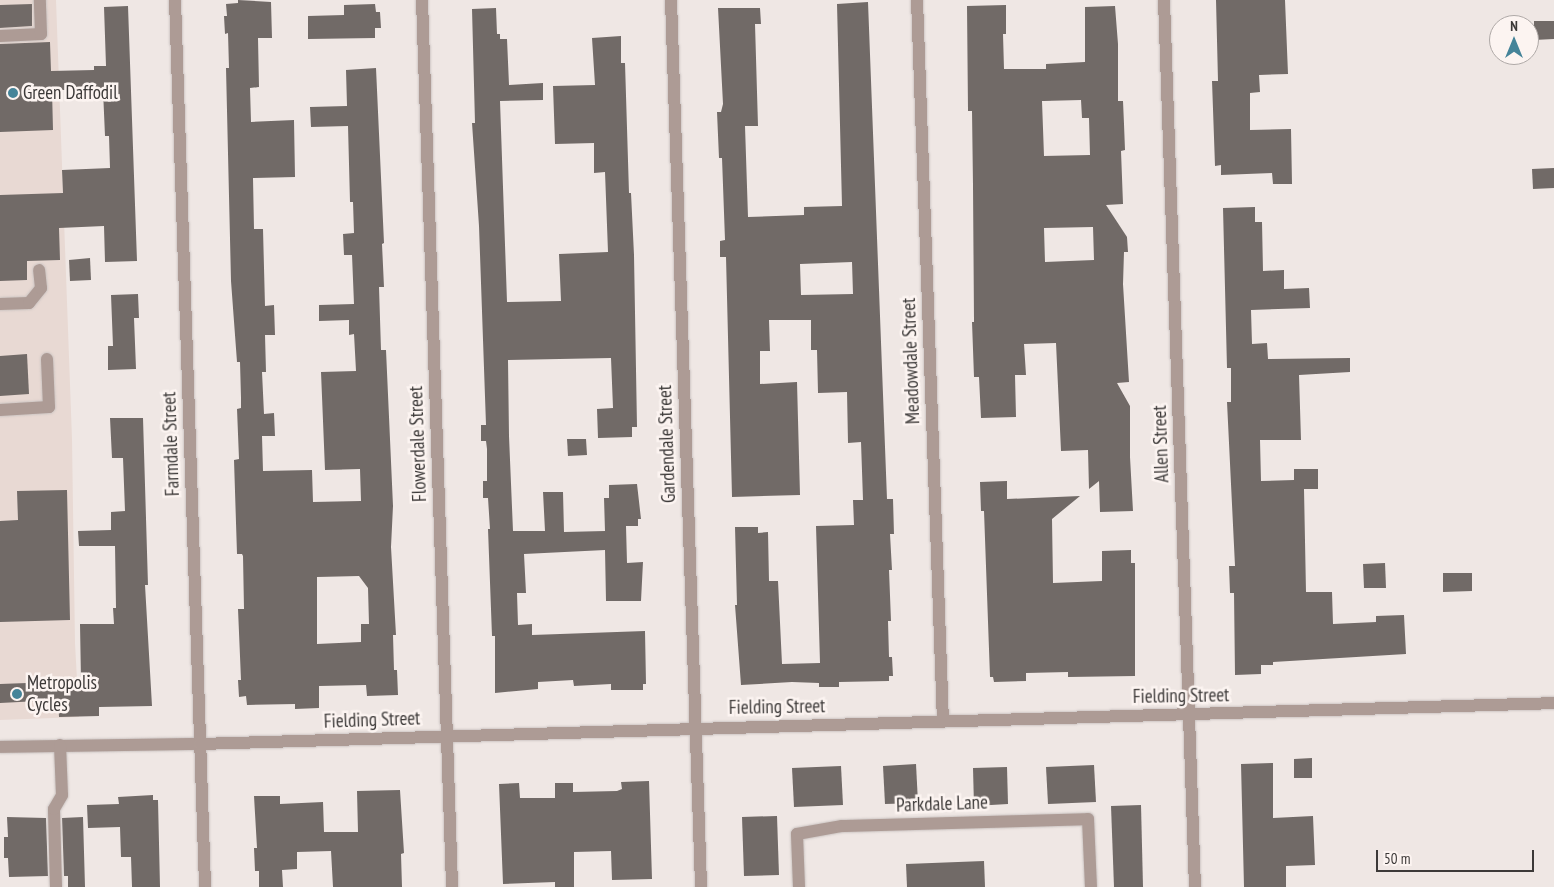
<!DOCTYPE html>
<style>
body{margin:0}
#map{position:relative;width:1554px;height:887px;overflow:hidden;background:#efe7e4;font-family:"PT Sans Narrow",sans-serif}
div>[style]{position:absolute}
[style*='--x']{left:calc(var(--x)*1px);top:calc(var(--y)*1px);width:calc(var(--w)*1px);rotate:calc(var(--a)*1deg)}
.built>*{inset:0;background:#e8d9d3}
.building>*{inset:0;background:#716a67}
.roads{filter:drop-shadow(0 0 1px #cbc4c2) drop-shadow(0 0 1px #cbc4c2)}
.minor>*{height:12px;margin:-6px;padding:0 6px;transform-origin:6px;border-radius:6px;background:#ad9b95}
.dots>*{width:14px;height:14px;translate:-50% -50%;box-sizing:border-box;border:2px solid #fcf4f1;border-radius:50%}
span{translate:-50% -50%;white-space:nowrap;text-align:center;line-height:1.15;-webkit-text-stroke:5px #fcf4f1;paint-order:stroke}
.poi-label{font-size:19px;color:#3c3938}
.left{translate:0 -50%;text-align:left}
.street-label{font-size:19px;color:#3c3938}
.north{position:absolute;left:1489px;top:15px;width:50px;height:50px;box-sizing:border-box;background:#fcf4f1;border:1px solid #afa9a7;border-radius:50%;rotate:0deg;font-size:14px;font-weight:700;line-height:20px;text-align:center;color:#3c3938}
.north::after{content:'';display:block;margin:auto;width:18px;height:22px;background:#458499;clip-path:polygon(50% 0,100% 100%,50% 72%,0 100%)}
.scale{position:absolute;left:1376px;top:850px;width:158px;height:22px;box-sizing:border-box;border:2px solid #3c3938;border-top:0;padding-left:6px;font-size:15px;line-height:18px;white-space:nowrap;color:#3c3938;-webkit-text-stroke:4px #fcf4f1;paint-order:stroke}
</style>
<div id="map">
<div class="built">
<div style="clip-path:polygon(0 0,56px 0,72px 439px,75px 643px,79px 717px,0 720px)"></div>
</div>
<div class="building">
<div style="clip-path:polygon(evenodd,238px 0,271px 2px,272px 38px,258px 38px,259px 87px,250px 88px,251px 122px,294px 120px,295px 177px,253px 178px,254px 229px,263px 229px,265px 306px,274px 305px,275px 335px,265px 335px,266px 372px,262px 372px,264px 414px,274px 413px,275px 436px,262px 436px,263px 471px,312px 470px,313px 502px,361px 501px,360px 469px,325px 470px,321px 372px,356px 371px,354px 334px,349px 335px,349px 320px,319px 321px,319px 305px,354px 304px,352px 255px,344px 255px,343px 234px,354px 233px,353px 202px,350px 202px,348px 126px,311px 127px,310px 107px,347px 106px,346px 70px,376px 68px,384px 243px,382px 244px,384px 287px,379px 287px,381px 350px,386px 350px,393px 506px,391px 547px,396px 635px,393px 635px,394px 670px,397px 670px,398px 695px,367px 696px,366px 685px,319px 686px,319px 708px,295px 709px,295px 704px,247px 705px,246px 696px,239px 697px,238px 680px,241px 680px,238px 609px,244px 609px,243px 556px,242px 554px,237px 554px,234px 460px,239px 459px,237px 409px,241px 408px,241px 398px,240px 362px,237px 362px,231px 281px,226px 68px,229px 68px,228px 33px,225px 34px,224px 16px,227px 16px,226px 4px,238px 3px,238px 0,359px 576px,368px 588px,369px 624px,361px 624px,361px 642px,317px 644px,317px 577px,359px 576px)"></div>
<div style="clip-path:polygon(1216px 0,1285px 0,1288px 74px,1259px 75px,1260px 92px,1250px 93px,1250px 130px,1291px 129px,1292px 184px,1273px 184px,1272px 173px,1221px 175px,1221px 165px,1215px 166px,1212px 81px,1218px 81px)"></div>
<div style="clip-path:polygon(evenodd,868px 2px,887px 499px,893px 499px,894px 534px,890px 534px,892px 570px,889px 570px,891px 621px,888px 621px,889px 657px,892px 657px,893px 676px,889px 676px,889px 681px,839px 682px,839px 687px,819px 687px,819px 683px,792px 682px,741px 685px,735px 605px,737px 605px,735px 527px,758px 527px,758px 533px,768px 532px,769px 581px,778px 581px,782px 664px,820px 663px,816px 526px,854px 525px,853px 500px,863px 500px,861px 442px,848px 443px,847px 392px,818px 393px,817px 350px,811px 350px,811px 320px,769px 320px,770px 351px,760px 351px,760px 384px,797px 382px,800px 495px,732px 497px,726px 257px,720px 257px,720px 241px,725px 240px,722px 158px,719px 158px,717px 112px,721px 112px,723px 104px,718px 8px,760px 8px,761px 24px,755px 24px,758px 126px,745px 126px,748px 217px,804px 215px,804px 207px,842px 206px,837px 4px,868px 2px,852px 262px,853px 294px,801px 295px,800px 264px,852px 262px)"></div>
<div style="clip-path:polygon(32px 4px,32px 26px,0 28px,0 5px)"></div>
<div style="clip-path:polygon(375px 4px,376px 12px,380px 12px,381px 28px,375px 28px,375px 38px,308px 39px,308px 16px,344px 15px,344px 5px)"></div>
<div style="clip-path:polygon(evenodd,1006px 5px,1006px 34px,1003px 34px,1004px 69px,1046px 69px,1046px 64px,1085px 62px,1085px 7px,1115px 6px,1118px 44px,1118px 101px,1123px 101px,1124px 124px,1125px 150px,1121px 151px,1123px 204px,1106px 205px,1127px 237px,1128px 252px,1124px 252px,1123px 284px,1129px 382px,1117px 383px,1130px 406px,1130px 457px,1133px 511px,1100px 512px,1099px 481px,1089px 489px,1088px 450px,1061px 451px,1056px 343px,1024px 344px,1026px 375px,1015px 375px,1016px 417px,981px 418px,979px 377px,974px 377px,972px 322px,974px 322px,973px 186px,972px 111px,968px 111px,967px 6px,1006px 5px,1081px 100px,1082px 118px,1089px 118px,1090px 155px,1044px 156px,1042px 101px,1081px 100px,1006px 5px,1093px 227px,1094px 260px,1045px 262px,1044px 228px,1093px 227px)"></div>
<div style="clip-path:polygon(128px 6px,137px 261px,105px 262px,104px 226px,59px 228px,60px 260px,27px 261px,27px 280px,0 281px,0 195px,63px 193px,62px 170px,110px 168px,109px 136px,105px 136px,103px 90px,52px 90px,53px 130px,0 132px,0 44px,50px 42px,51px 71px,94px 70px,94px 66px,106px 66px,104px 7px)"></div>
<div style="clip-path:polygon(496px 8px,497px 34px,500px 34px,500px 39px,507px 39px,509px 85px,543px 83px,543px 100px,500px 101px,507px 302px,561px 301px,559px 254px,608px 252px,605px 172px,594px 173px,594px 143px,555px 144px,553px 86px,595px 85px,592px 38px,621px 36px,621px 63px,625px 63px,629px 193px,631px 193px,634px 255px,637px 427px,632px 427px,632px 437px,598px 438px,597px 409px,613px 408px,611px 358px,508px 360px,509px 436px,513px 531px,545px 531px,543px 492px,563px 492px,564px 532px,605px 531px,604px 498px,609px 498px,609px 485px,637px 484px,641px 519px,638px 519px,638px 526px,626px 526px,627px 563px,643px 562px,641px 601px,606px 601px,605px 550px,524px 554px,526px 593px,517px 593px,518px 625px,532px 624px,532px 635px,645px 631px,646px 684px,643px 684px,643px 690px,611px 690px,611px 684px,574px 686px,573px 680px,538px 682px,538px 689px,495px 693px,495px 636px,492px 636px,488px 529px,490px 529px,488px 498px,483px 498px,483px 481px,487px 481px,487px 449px,486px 441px,481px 441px,481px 425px,486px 425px,479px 226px,472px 123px,475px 123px,472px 9px)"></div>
<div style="clip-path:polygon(1534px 21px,1554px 21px,1554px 39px,1534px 40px)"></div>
<div style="clip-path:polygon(1554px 168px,1554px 188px,1533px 189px,1532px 169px)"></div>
<div style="clip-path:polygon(1255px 207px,1255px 222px,1262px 222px,1263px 271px,1284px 270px,1284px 289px,1309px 288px,1310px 308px,1251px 310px,1252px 344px,1267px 343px,1268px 359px,1350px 358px,1350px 372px,1299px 375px,1301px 440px,1260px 440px,1261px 481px,1294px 480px,1294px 469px,1318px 469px,1318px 489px,1304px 489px,1306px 592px,1332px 592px,1333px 624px,1376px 622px,1376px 616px,1404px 615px,1406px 654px,1273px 662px,1273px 665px,1261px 665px,1261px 674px,1235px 675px,1234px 593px,1230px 593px,1229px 566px,1235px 566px,1227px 402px,1231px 402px,1231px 368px,1227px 368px,1223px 208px)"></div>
<div style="clip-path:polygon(90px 258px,91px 280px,70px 281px,69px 260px)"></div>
<div style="clip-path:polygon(138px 294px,139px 318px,134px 318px,136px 369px,108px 370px,108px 346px,113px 346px,111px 295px)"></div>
<div style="clip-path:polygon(27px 354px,29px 394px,0 396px,0 356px)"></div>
<div style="clip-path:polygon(110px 418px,143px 418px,148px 585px,145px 585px,152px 706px,99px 707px,99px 716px,59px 717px,58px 700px,0 703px,0 684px,81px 681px,80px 624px,114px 624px,113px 608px,116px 608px,115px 546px,79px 546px,78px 531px,111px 530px,111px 512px,125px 511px,123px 458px,112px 458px)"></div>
<div style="clip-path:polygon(567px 439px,586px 439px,587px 455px,568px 456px)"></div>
<div style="clip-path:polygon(1007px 481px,1007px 499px,1080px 496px,1052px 519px,1053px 583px,1102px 581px,1102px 551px,1131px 550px,1131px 563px,1135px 563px,1135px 676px,1068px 677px,1068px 672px,1026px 673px,1026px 681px,994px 682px,993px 677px,990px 677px,984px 511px,981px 511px,980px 482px)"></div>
<div style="clip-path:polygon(67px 490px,70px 620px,0 622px,0 521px,18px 520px,17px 491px)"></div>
<div style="clip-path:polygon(1385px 563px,1386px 588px,1364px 588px,1363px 564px)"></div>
<div style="clip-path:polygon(1443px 573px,1472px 573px,1472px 591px,1443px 592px)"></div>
<div style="clip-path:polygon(1312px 758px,1312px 778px,1294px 778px,1294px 759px)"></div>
<div style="clip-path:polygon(1273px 763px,1273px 818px,1313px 816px,1315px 865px,1286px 866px,1286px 887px,1244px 887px,1241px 764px)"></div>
<div style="clip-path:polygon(916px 764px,918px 803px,885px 804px,883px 766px)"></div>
<div style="clip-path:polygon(1094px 765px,1096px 802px,1048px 804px,1046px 767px)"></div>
<div style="clip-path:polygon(841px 766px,843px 805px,794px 807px,792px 768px)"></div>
<div style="clip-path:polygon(1007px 767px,1008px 804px,974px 806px,973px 768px)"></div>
<div style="clip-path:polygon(649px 781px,652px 879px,612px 880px,611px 851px,574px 852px,574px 887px,555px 887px,555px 882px,503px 884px,499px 784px,519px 783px,520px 798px,555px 798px,555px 783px,573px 783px,573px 792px,617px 791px,622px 789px,621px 782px)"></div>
<div style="clip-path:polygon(400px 790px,404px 853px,401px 854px,402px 887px,333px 887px,331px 851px,297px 852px,297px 869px,282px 870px,283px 887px,259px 887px,259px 871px,255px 871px,254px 848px,257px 848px,254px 796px,280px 796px,280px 804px,323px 802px,324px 832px,358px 832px,357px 791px)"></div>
<div style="clip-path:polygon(153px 795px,153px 800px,158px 800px,160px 887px,132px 887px,131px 857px,121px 857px,120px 827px,88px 828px,87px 805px,119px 804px,118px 797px)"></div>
<div style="clip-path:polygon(1141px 805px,1143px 887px,1114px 887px,1111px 806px)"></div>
<div style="clip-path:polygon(777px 816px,779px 875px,744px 876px,742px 817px)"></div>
<div style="clip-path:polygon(7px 817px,46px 818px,48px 876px,9px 877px,8px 858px,4px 858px,4px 837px,8px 837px)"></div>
<div style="clip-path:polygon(83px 817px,85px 887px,68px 887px,68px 876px,64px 876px,62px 818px)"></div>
<div style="clip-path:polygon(984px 861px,985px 887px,907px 887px,906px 864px)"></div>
</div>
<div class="roads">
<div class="minor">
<div style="--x:175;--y:0;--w:888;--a:88.06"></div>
<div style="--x:422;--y:0;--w:888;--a:88.06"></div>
<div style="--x:671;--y:0;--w:888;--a:88.06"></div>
<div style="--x:917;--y:0;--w:722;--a:87.94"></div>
<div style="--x:1164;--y:0;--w:888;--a:88"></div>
<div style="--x:0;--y:36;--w:41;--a:-2.8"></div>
<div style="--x:41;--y:34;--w:34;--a:-92"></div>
<div style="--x:0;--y:304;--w:29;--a:-2"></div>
<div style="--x:29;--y:303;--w:19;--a:-51"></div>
<div style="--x:41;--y:288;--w:18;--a:-96"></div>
<div style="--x:0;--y:410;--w:49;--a:-3.5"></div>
<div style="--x:49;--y:407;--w:48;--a:-92.4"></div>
<div style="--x:0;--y:747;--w:200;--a:-0.9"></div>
<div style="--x:200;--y:744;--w:1355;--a:-1.73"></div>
<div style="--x:56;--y:887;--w:78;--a:-91.5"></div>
<div style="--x:54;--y:809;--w:16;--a:-60"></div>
<div style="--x:62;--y:795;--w:50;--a:-92.3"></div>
<div style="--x:799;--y:887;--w:53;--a:-92.2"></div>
<div style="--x:797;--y:834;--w:46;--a:-10.1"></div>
<div style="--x:842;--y:826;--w:246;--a:-1.6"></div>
<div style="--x:1088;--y:819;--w:68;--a:87.5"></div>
</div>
</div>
<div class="dots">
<div style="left:13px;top:93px;background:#458499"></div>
<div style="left:17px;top:694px;background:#458499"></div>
</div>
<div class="poi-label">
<span class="left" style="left:23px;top:93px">Green Daffodil</span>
<span class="left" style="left:27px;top:694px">Metropolis<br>Cycles</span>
</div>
<div class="street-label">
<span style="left:911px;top:361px;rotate:-92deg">Meadowdale Street</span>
<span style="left:171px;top:444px;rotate:-92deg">Farmdale Street</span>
<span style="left:418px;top:444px;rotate:-92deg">Flowerdale Street</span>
<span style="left:667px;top:444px;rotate:-92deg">Gardendale Street</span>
<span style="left:1161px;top:444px;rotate:-92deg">Allen Street</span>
<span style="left:1181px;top:696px;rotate:-1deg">Fielding Street</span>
<span style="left:777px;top:707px;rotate:-1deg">Fielding Street</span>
<span style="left:372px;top:720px;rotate:-2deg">Fielding Street</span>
<span style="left:942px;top:804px;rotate:-2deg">Parkdale Lane</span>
</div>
<div class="north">N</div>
<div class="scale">50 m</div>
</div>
